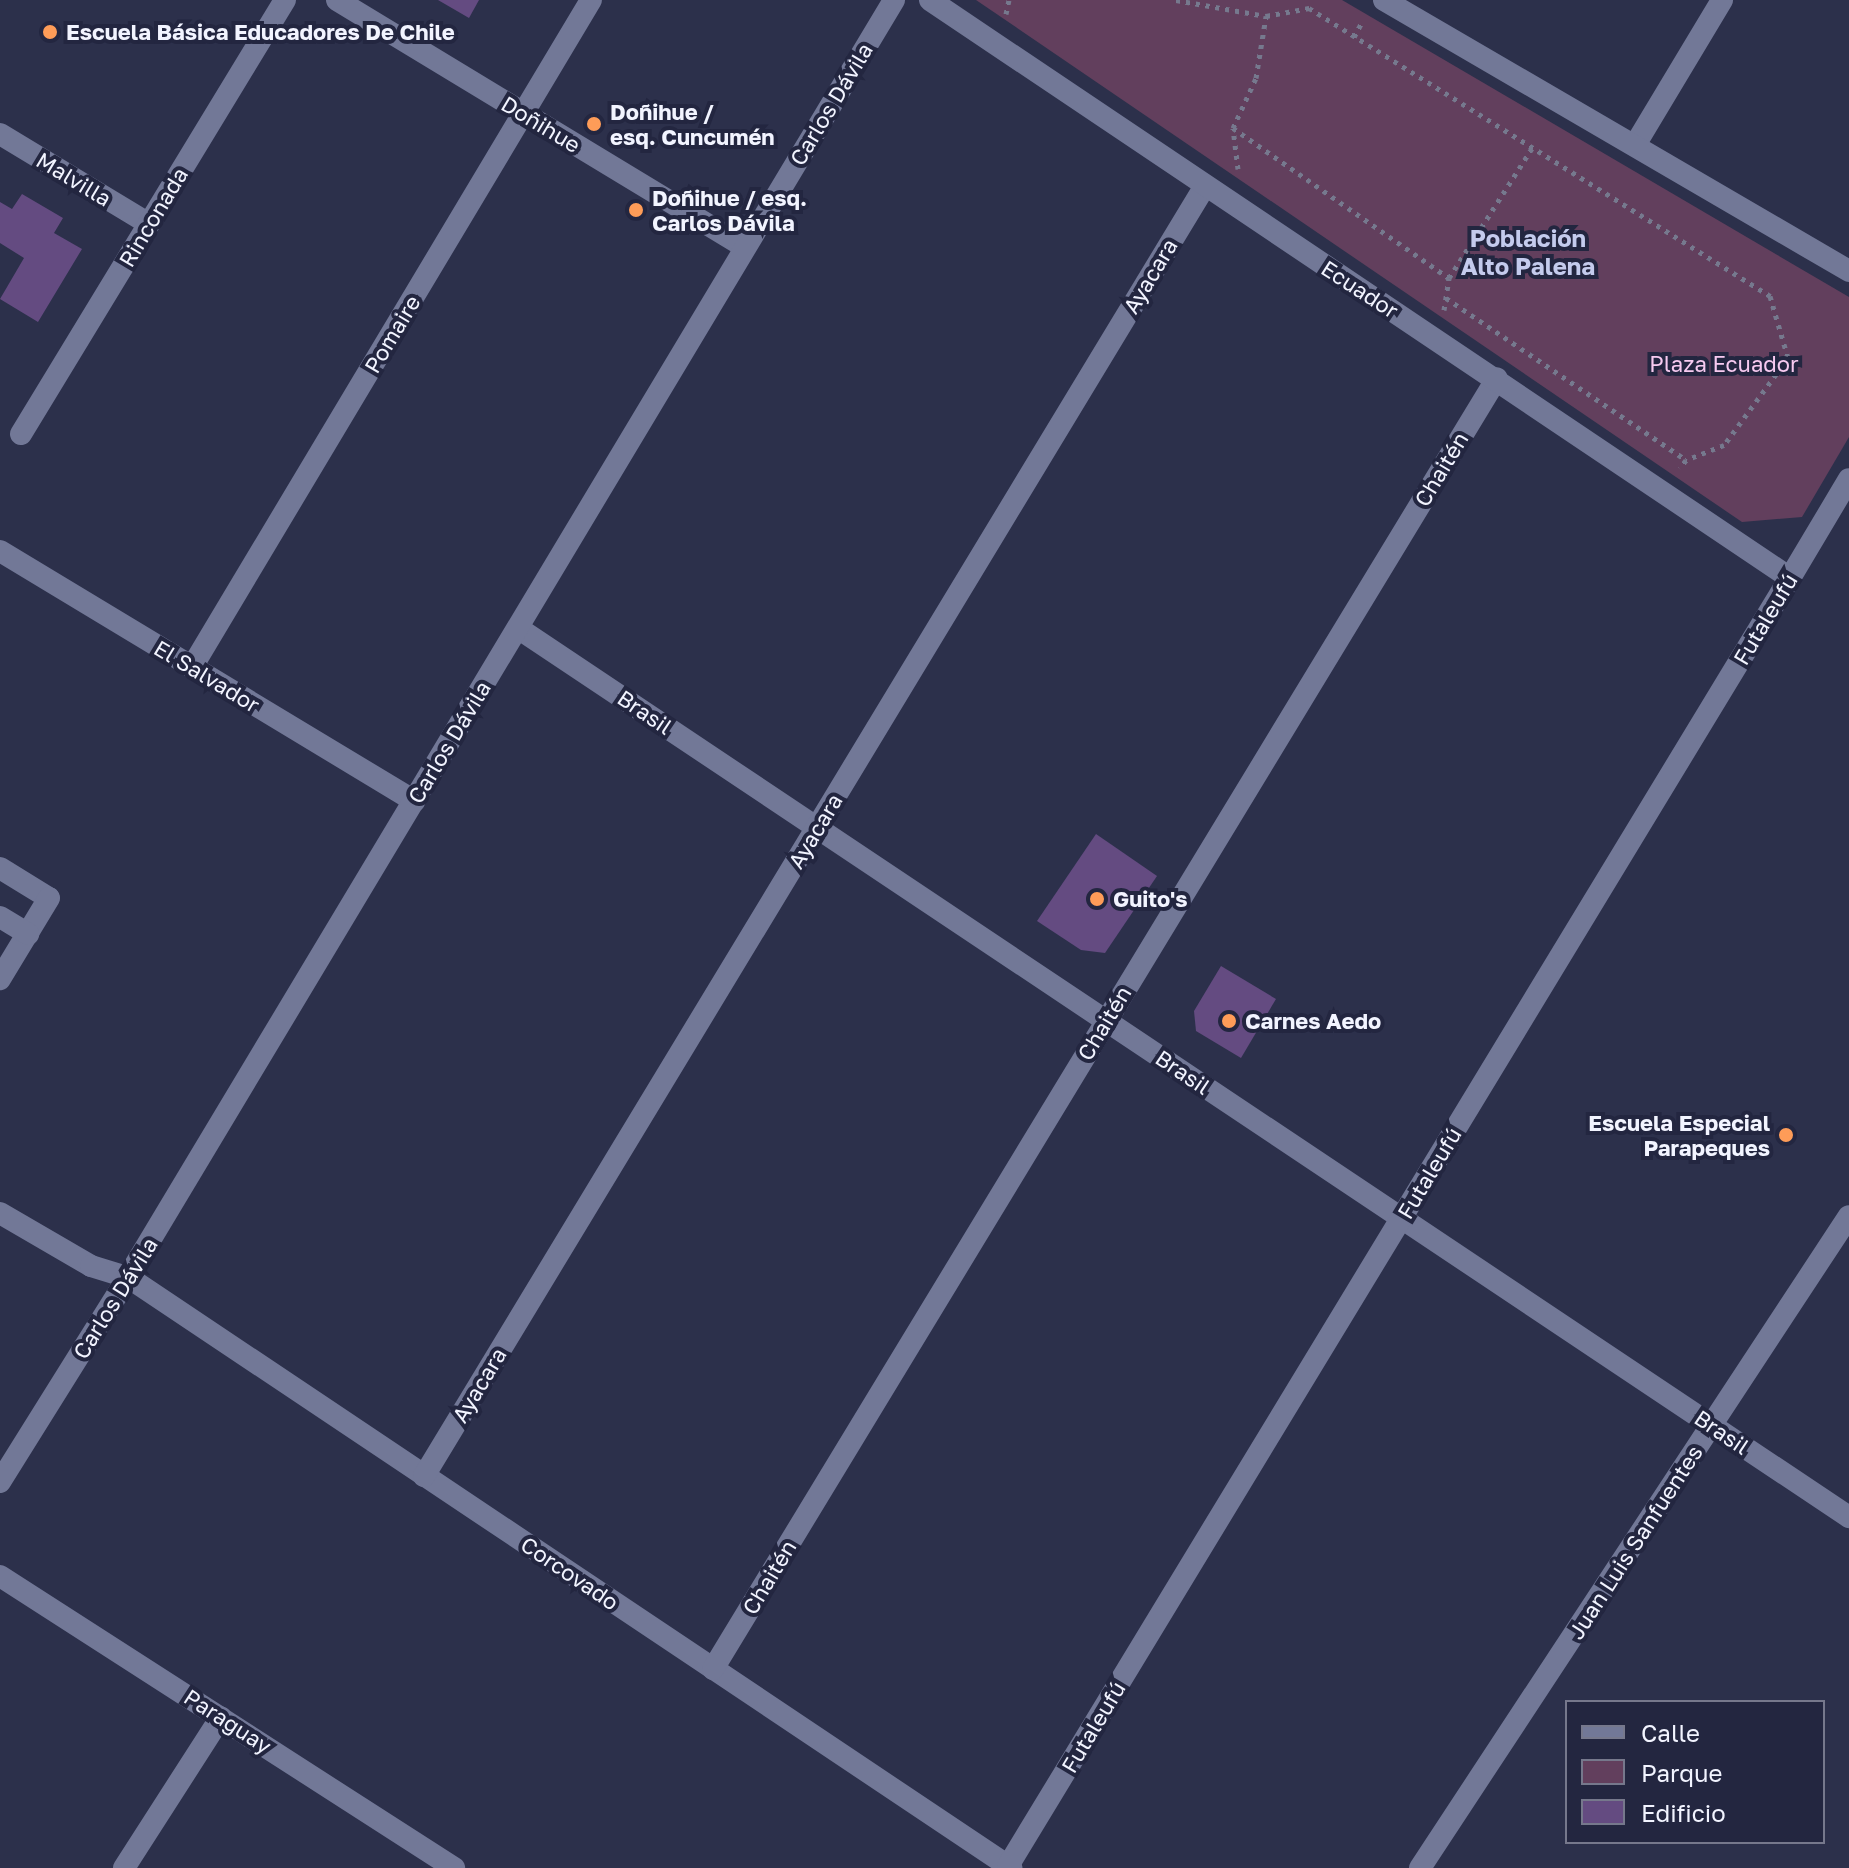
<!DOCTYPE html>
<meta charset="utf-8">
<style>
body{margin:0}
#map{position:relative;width:1849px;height:1868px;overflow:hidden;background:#2c304b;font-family:"Golos Text",sans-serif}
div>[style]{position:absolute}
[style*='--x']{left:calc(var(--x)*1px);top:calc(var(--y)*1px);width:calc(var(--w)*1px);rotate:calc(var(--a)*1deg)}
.green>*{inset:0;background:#623f5d}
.building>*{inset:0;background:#644b81}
.path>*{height:5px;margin-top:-2.5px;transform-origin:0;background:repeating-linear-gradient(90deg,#76798e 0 4px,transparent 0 10px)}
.minor>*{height:22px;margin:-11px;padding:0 11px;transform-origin:11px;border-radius:11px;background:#727897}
.tertiary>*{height:22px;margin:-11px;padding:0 11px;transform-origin:11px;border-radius:11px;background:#727897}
.dots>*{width:22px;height:22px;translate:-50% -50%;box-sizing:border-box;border:4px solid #232640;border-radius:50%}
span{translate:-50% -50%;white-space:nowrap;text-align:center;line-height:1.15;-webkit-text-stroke:8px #232640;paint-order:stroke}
.poi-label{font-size:22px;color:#f2f4ff;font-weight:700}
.left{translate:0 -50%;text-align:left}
.right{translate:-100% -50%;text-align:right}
.street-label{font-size:22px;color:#f2f4ff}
.park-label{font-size:22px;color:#f7caf0}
.neighbourhood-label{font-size:24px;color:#c4cbed;font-weight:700}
.legend{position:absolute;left:1565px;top:1700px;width:260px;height:144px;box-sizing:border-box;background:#232640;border:2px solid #76788c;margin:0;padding:10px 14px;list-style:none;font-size:24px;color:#f2f4ff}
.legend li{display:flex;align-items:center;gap:16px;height:40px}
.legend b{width:40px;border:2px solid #76788c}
</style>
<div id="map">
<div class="green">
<div style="clip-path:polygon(976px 0,1342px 0,1849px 297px,1849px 437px,1802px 517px,1742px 522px)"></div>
</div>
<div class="building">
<div style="clip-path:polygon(438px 0,479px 0,469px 18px)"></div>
<div style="clip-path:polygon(22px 194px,63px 218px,54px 233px,82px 249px,38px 322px,0 299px,24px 258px,0 243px,0 202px,12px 209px)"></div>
<div style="clip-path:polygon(1096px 834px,1157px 876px,1105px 953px,1081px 950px,1037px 921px)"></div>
<div style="clip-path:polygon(1221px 966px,1276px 999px,1241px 1058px,1196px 1031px,1194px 1011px)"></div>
</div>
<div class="path">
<div style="--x:1176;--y:0;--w:91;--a:10.1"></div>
<div style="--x:1266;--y:16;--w:44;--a:-10.5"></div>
<div style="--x:1309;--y:8;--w:544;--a:31.99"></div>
<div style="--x:1770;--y:296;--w:65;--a:73.8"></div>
<div style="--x:1788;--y:358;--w:108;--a:126.3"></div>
<div style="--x:1724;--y:445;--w:41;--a:158.5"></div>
<div style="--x:1686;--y:460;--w:10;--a:127"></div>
<div style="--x:1006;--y:14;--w:14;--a:-78"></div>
<div style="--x:1354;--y:37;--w:19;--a:-62"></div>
<div style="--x:1233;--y:128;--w:263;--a:34.8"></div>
<div style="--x:1238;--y:169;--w:41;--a:-97"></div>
<div style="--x:1233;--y:128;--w:55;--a:-65.3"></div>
<div style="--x:1256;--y:78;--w:63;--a:-80.8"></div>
<div style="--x:1446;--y:298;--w:290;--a:34"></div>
<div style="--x:1444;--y:310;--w:32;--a:-81"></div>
<div style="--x:1449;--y:278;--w:154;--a:-57.4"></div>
</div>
<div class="minor">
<div style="--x:0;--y:134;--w:174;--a:31.1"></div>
<div style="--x:1635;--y:145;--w:169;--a:-59"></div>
<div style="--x:21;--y:434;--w:508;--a:-58.69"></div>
<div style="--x:0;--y:551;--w:484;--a:31.1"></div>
<div style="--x:518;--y:628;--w:1601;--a:33.74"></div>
<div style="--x:192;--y:667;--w:777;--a:-59.11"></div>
<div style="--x:0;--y:868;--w:57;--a:31.5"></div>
<div style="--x:49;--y:898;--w:95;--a:121.2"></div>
<div style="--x:0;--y:917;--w:33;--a:31"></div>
<div style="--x:0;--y:1213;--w:105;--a:30.2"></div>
<div style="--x:91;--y:1266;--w:39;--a:17"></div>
<div style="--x:128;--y:1277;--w:1063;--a:33.79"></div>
<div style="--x:424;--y:1476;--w:1508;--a:-58.81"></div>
<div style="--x:0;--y:1576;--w:540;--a:32.75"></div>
<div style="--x:713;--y:1669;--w:1510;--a:-58.73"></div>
<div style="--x:1008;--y:1866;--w:1507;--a:-58.74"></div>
<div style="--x:124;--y:1868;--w:179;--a:-57.3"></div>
</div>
<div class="tertiary">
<div style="--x:337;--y:0;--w:477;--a:31.2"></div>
<div style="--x:930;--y:0;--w:1036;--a:33.9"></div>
<div style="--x:1790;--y:578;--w:115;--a:-59.2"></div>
<div style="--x:1384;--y:0;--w:538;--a:30.23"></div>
<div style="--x:0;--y:1482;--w:242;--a:-58"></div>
<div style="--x:128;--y:1277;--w:1489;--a:-59.04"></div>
<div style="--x:1420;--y:1868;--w:780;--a:-56.66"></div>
</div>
<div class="dots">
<div style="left:50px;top:32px;background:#fe9c58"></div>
<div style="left:594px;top:124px;background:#fe9c58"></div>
<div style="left:636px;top:210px;background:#fe9c58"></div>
<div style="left:1097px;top:899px;background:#fe9c58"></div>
<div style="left:1229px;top:1021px;background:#fe9c58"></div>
<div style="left:1786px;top:1135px;background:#fe9c58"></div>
</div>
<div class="poi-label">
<span class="left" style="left:66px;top:32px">Escuela Básica Educadores De Chile</span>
<span class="left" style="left:610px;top:124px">Doñihue /<br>esq. Cuncumén</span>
<span class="left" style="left:652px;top:210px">Doñihue / esq.<br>Carlos Dávila</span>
<span class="left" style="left:1113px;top:899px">Guito's</span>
<span class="left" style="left:1245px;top:1021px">Carnes Aedo</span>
<span class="right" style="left:1770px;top:1135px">Escuela Especial<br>Parapeques</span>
</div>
<div class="street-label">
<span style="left:831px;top:104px;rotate:-59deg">Carlos Dávila</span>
<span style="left:541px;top:124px;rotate:31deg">Doñihue</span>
<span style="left:74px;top:179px;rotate:31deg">Malvilla</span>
<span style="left:153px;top:217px;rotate:-59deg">Rinconada</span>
<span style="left:1150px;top:276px;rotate:-59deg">Ayacara</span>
<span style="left:1360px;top:289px;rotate:33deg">Ecuador</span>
<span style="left:392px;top:334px;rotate:-59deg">Pomaire</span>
<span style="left:1441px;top:469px;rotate:-59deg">Chaitén</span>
<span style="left:1765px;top:619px;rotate:-59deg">Futaleufú</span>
<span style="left:207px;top:676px;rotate:31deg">El Salvador</span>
<span style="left:645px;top:712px;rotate:34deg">Brasil</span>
<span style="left:449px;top:742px;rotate:-59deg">Carlos Dávila</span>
<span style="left:815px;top:831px;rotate:-59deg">Ayacara</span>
<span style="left:1104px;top:1023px;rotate:-59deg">Chaitén</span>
<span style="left:1183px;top:1072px;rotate:34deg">Brasil</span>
<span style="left:1429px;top:1173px;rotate:-59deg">Futaleufú</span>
<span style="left:115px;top:1298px;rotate:-58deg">Carlos Dávila</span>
<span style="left:479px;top:1385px;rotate:-59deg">Ayacara</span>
<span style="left:1722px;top:1432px;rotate:34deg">Brasil</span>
<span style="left:1635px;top:1542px;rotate:-57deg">Juan Luis Sanfuentes</span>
<span style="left:570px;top:1573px;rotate:34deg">Corcovado</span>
<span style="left:769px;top:1577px;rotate:-59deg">Chaitén</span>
<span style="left:228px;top:1721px;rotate:33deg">Paraguay</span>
<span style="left:1093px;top:1727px;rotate:-59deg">Futaleufú</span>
</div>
<div class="park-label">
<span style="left:1724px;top:364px">Plaza Ecuador</span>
</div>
<div class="neighbourhood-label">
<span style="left:1528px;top:252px">Población<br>Alto Palena</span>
</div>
<ul class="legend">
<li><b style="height:10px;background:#727897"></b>Calle</li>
<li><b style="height:22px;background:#623f5d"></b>Parque</li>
<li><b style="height:22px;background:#644b81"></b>Edificio</li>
</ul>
</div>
